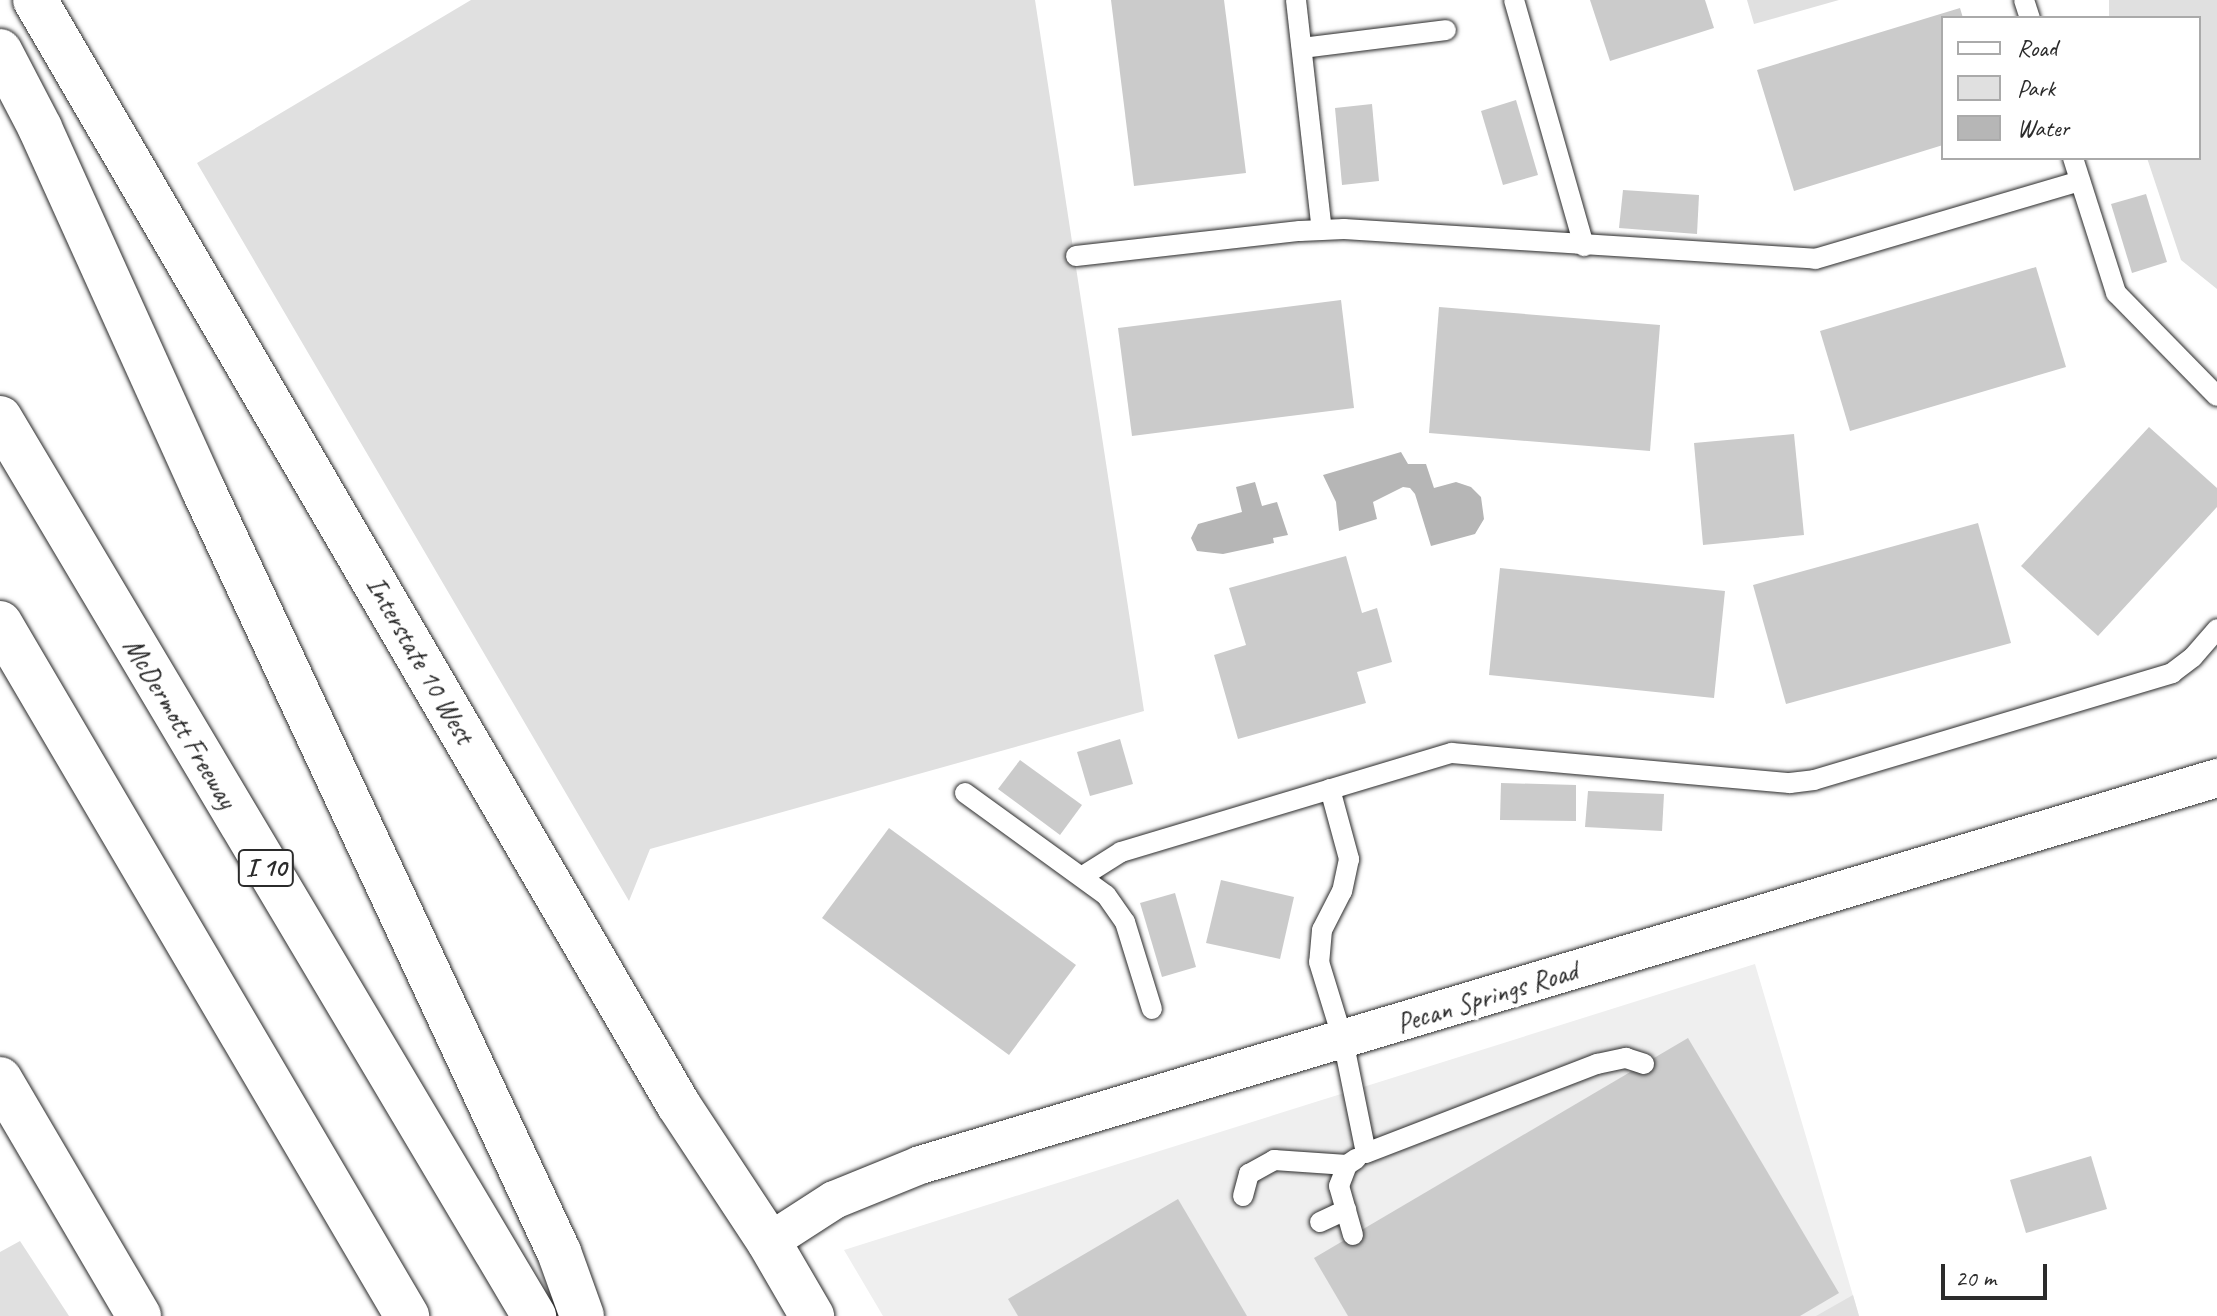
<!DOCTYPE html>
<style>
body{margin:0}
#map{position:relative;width:2217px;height:1316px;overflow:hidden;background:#fff;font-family:Caveat,sans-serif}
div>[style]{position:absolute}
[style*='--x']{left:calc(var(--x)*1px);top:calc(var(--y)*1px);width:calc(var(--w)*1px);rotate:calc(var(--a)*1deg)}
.built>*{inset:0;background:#efefef}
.green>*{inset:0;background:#e0e0e0}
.water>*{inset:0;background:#b6b6b6}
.building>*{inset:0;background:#cbcbcb}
.roads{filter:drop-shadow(0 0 2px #2b2b2b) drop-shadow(0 0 2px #2b2b2b)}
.lane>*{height:20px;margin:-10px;padding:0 10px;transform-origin:10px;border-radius:10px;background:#fff}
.street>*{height:38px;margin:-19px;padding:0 19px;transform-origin:19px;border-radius:19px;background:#fff}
.secondary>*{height:44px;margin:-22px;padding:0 22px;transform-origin:22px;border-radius:22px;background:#fff}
.highway>*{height:44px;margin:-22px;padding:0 22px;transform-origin:22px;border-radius:22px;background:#fff}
span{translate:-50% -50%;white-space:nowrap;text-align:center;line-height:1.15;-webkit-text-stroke:8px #fff;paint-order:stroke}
.shield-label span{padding:2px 6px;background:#fff;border:2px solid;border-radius:6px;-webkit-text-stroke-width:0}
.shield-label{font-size:26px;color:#2b2b2b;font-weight:700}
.street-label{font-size:28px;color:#2b2b2b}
.legend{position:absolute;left:1941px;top:16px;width:260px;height:144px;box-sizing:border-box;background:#fff;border:2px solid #aaa;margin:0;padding:10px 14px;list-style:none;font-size:24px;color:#2b2b2b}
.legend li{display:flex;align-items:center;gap:16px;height:40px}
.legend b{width:40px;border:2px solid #aaa}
.scale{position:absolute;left:1941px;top:1264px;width:106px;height:36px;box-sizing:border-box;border:4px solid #2b2b2b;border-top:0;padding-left:10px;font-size:24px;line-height:28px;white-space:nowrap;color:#2b2b2b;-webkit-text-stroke:6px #fff;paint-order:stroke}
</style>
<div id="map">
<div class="built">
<div style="clip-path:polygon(1755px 964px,1859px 1316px,883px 1316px,844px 1250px)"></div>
</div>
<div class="green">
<div style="clip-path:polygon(471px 0,1035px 0,1144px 711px,650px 849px,629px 901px,197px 163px)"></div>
<div style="clip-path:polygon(1747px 0,1839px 0,1754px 24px)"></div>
<div style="clip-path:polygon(2109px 0,2217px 0,2217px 289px,2181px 260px,2147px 158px,2199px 158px,2199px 18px,2109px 18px)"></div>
<div style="clip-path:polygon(20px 1241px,69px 1316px,0 1316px,0 1252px)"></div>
<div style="clip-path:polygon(1853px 1295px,1859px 1316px,1816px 1316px)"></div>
</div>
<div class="water">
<div style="clip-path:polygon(1401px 452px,1408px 464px,1426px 464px,1434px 488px,1456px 482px,1471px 487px,1481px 497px,1484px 519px,1475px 534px,1431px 546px,1415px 494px,1410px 488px,1403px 487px,1373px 502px,1377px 519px,1339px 531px,1336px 502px,1323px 475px)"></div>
<div style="clip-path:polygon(1255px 482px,1262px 506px,1277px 502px,1288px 535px,1273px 538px,1274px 543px,1223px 554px,1197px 551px,1191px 538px,1198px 524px,1242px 512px,1236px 487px)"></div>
</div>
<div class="building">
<div style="clip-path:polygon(1111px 0,1224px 0,1246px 173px,1134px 186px)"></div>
<div style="clip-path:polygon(1590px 0,1705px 0,1714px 28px,1610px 61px)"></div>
<div style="clip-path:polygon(1960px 8px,1963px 18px,1943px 18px,1943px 145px,1794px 191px,1757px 70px)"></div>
<div style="clip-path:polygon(1516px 100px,1538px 175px,1503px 185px,1481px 111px)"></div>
<div style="clip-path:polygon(1372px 104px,1379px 181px,1342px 185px,1335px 108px)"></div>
<div style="clip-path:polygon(1623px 190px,1699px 195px,1697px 234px,1619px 228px)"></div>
<div style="clip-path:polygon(2146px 194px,2167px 262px,2132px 273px,2111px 204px)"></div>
<div style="clip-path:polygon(2036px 267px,2066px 367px,1850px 431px,1820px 331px)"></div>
<div style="clip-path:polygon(1341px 300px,1354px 408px,1132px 436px,1118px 328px)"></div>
<div style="clip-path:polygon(1439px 307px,1660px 325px,1650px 451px,1429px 433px)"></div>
<div style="clip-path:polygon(2149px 427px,2217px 488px,2217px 507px,2098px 636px,2021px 566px)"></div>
<div style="clip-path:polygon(1794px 434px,1804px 535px,1703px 545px,1694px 443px)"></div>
<div style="clip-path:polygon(1978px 523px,2011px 643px,1786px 704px,1753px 585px)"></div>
<div style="clip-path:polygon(1346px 556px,1362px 613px,1377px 608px,1392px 662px,1357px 672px,1366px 703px,1238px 739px,1214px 655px,1246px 645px,1229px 588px)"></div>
<div style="clip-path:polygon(1500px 568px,1725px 591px,1714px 698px,1489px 675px)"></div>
<div style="clip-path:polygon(1120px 739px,1133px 784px,1090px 796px,1077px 752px)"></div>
<div style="clip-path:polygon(1020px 760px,1082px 805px,1060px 835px,998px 789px)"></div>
<div style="clip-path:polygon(1501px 783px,1576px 785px,1576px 821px,1500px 820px)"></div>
<div style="clip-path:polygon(1588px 791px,1664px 794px,1662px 831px,1585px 827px)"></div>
<div style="clip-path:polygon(889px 828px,1076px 965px,1009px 1055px,822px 918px)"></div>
<div style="clip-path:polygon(1221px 880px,1294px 897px,1280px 959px,1206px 943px)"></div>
<div style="clip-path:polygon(1175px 893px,1196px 967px,1162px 977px,1140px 903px)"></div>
<div style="clip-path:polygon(1688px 1038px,1839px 1293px,1800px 1316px,1348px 1316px,1314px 1258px)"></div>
<div style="clip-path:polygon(2091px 1156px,2107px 1209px,2026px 1233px,2010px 1180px)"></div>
<div style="clip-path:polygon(1178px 1199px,1247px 1316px,1018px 1316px,1008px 1299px)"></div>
</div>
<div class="roads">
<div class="lane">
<div style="--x:1296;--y:0;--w:231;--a:83.6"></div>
<div style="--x:1514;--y:0;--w:256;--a:74.1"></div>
<div style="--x:2024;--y:0;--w:19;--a:72"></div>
<div style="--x:1302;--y:48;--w:145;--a:-7.1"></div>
<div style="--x:2073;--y:158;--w:142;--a:72.3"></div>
<div style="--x:2116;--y:293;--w:144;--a:45.6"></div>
<div style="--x:1076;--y:256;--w:225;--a:-6.4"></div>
<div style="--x:1300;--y:231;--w:44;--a:-2.6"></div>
<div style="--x:1344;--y:229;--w:472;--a:3.6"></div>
<div style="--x:1815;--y:259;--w:276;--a:-16.4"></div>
<div style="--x:1330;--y:789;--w:73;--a:74.8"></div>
<div style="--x:1349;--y:859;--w:33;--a:102"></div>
<div style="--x:1342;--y:891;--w:44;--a:117.1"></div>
<div style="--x:1322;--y:930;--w:32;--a:95"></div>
<div style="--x:1319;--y:962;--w:82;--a:72.9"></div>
<div style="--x:1343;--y:1040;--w:115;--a:78.5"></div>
<div style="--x:1366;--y:1153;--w:248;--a:-21.1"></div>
<div style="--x:1597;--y:1064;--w:30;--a:-12"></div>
<div style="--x:1626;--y:1058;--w:19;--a:18"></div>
<div style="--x:965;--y:793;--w:174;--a:35.9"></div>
<div style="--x:1106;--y:895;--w:33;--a:55"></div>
<div style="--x:1125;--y:922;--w:91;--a:72.8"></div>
<div style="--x:1083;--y:876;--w:45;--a:-32.3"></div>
<div style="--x:1121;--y:852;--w:345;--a:-16.7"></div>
<div style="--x:1452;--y:753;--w:339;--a:5.1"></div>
<div style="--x:1790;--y:783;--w:24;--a:-7"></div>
<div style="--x:1814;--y:780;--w:374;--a:-16.6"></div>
<div style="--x:2172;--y:673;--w:26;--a:-37"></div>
<div style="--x:2193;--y:657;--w:37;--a:-49"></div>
<div style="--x:1243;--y:1196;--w:23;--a:-75"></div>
<div style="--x:1249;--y:1174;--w:29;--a:-29"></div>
<div style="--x:1274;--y:1160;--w:73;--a:3.9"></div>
<div style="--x:1320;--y:1222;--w:29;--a:-25"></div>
<div style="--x:1353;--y:1235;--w:51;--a:-105.9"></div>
<div style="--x:1339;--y:1186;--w:22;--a:-69"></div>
<div style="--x:1347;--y:1165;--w:11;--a:-34"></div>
</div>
<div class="street">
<div style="--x:769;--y:1242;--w:77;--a:-32.9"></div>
<div style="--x:834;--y:1200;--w:93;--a:-22.1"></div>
<div style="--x:920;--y:1165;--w:1354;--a:-16.61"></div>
</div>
<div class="secondary">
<div style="--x:35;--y:0;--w:1278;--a:59.78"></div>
<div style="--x:678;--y:1104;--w:165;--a:56.6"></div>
<div style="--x:769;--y:1242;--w:86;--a:59.8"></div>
<div style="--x:0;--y:1079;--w:275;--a:59.6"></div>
</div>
<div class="highway">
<div style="--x:0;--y:51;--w:87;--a:62.5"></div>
<div style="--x:40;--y:128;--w:396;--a:65.7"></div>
<div style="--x:203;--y:489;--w:842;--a:64.99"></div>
<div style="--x:559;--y:1252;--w:68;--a:70.2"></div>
<div style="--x:0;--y:418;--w:1045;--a:59.26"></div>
<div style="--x:0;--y:623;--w:804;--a:59.57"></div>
</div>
</div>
<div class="shield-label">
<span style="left:266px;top:868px">I 10</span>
</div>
<div class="street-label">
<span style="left:420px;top:660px;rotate:60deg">Interstate 10 West</span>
<span style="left:180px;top:723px;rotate:59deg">McDermott Freeway</span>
<span style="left:1487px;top:997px;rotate:-17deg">Pecan Springs Road</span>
</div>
<ul class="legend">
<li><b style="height:10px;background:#fff"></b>Road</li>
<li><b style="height:22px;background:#e0e0e0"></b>Park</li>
<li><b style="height:22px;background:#b6b6b6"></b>Water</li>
</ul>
<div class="scale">20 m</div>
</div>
